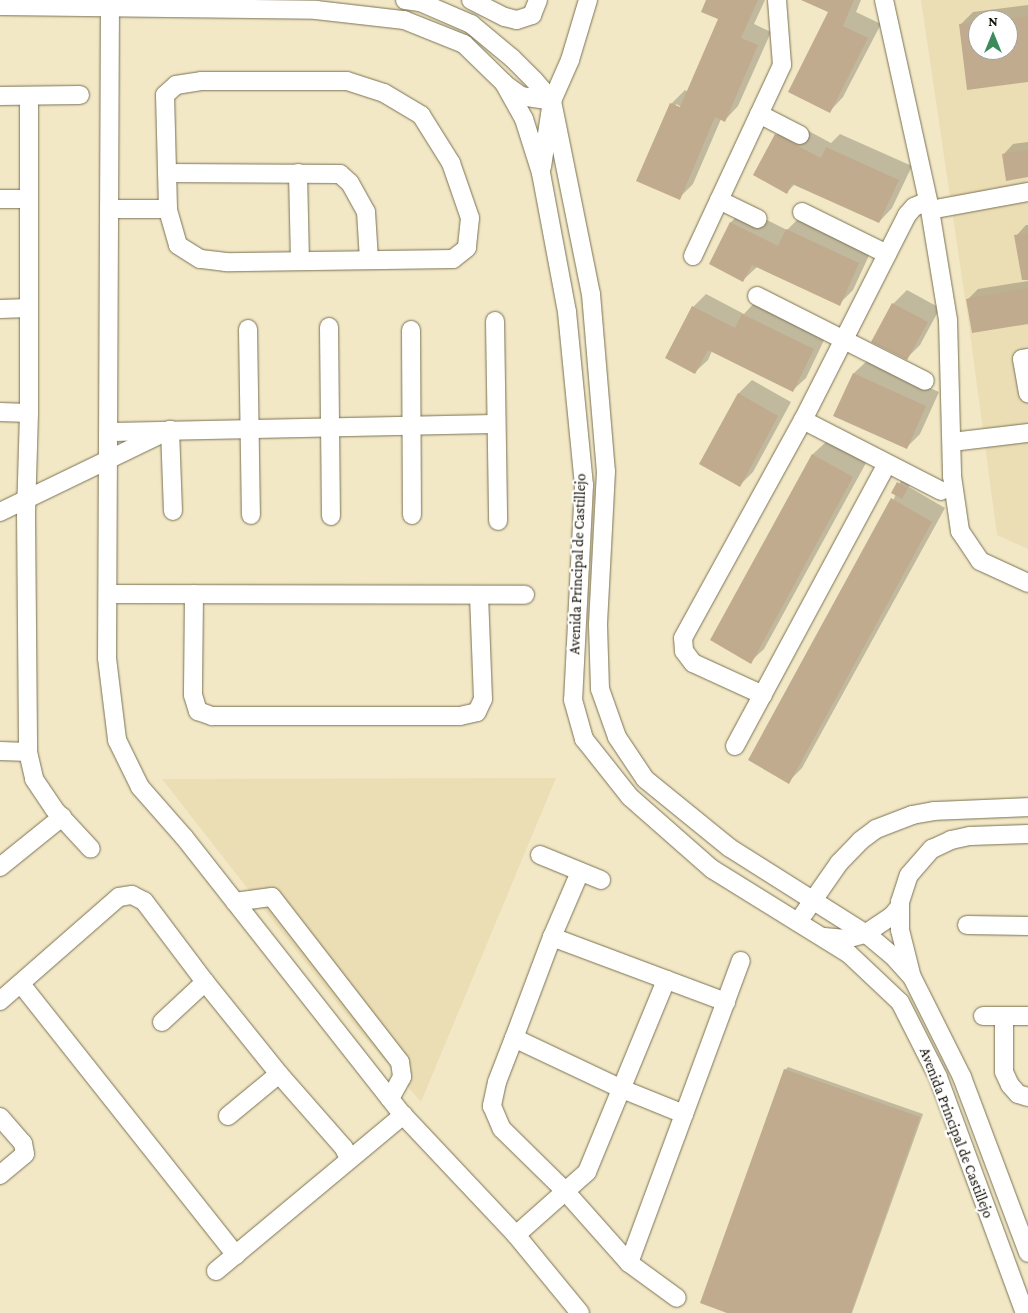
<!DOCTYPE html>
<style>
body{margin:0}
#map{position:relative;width:1028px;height:1313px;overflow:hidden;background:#f2e8c6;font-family:"Crimson Pro",serif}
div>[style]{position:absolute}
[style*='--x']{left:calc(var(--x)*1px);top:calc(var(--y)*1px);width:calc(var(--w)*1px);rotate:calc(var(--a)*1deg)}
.built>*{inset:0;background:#ebdeb5}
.shadow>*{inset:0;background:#0003}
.building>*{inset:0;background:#c0ab8f}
.roads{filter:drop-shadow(0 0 1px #7b7253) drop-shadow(0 0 1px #7b7253)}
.minor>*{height:18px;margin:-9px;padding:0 9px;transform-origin:9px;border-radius:9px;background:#fff}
span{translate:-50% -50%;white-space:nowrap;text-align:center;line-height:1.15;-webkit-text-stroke:4.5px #fff;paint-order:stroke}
.street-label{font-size:15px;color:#131005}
.north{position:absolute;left:968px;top:10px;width:50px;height:50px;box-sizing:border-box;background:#fff;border:1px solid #a19f9b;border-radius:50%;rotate:0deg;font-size:14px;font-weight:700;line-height:20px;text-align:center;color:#131005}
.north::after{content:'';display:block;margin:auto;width:18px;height:22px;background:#3b8b5b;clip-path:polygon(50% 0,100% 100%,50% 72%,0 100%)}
</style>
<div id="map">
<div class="built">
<div style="clip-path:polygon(evenodd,921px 0,1028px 0,1028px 549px,997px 535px,969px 326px,921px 0,978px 20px,1008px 20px,1008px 50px,978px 50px,978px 20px)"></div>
<div style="clip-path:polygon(556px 778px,421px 1102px,359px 1031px,162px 779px)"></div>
</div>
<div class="shadow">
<div style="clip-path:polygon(evenodd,708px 0,765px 0,754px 24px,771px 32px,738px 106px,725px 120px,721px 119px,693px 184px,679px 198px,671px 104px,685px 90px,688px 92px,720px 18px,708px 0,676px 104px,686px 109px,676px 107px,676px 104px)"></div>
<div style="clip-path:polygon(804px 0,861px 0,856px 12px,881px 24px,843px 97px,830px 111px,830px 11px)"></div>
<div style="clip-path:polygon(evenodd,1028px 5px,1028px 81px,968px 88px,960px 25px,973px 12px,1028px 5px,978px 20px,1008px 20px,1008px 50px,978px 50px,978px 20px)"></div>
<div style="clip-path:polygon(790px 121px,831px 143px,840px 134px,912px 166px,892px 208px,879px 222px,795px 184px,787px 192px,776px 135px)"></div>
<div style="clip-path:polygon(1028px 142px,1028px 176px,1003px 155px,1013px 144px)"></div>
<div style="clip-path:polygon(745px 209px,787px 230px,801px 216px,872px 249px,853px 290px,839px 304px,757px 267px,743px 280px,711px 264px,731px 222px)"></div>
<div style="clip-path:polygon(1026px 225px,1028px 225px,1028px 261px,1016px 236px)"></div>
<div style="clip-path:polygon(1028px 281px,1028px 323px,968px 299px,978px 289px)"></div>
<div style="clip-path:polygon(907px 290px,940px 308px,920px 345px,907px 358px,893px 304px)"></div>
<div style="clip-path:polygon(706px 294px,744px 314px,755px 302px,826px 336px,806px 378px,793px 390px,712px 351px,708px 360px,695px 372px,667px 357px,693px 307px)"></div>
<div style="clip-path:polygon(868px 360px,939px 392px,920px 434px,906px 448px,835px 415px,854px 373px)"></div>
<div style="clip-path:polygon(752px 380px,791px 402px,753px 472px,739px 486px,739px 393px)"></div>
<div style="clip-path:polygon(827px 441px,866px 463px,764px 649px,750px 662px,712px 640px,813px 454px)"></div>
<div style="clip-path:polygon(901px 480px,910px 485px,909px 487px,945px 508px,802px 768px,788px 782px)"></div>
<div style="clip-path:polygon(788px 1067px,923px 1114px,852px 1313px,731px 1313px,785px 1070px)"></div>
</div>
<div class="building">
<div style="clip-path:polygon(706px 0,758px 0,741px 38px,758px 45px,725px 122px,715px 117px,680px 200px,636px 181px,670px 103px,680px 107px,718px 19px,701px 12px)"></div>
<div style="clip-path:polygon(801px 0,854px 0,843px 26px,868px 38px,830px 113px,788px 92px,828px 12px)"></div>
<div style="clip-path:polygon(1028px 16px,1028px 82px,967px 90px,959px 24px,978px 22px,978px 50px,1008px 50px,1008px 18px)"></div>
<div style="clip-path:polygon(775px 134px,821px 158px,826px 147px,899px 180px,879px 223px,792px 184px,787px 194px,753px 175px)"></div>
<div style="clip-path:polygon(1028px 150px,1028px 177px,1006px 181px,1002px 154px)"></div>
<div style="clip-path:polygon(730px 222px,778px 246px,786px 229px,859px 263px,840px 306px,752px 265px,743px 282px,709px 264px)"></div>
<div style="clip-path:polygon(1028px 233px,1028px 280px,1022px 280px,1014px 235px)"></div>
<div style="clip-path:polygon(1028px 288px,1028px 324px,972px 333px,966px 299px)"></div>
<div style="clip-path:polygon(892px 303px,928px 322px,907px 360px,871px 342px)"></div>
<div style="clip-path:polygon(692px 306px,735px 328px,742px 314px,814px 349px,793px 392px,708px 350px,695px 374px,665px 358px)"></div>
<div style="clip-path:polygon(853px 373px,926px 406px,907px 449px,833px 416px)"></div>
<div style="clip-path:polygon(738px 393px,778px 416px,740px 487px,699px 464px)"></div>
<div style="clip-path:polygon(812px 454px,853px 477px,751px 664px,710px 640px)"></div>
<div style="clip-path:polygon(897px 482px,908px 488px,902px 499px,891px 493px)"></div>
<div style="clip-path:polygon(891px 498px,932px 522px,789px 784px,748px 760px)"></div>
<div style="clip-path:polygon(784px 1069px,920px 1117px,851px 1313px,727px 1313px,700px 1303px)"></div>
</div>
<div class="roads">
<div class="minor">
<div style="--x:110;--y:0;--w:658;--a:90.26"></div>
<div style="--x:107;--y:658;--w:83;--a:83"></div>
<div style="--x:117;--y:740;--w:52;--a:63.9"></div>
<div style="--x:140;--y:787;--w:67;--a:48.7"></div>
<div style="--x:184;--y:837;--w:354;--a:51.8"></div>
<div style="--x:403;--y:1115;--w:165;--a:46.7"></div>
<div style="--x:516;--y:1235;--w:101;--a:50.6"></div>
<div style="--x:405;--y:0;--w:15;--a:8"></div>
<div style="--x:420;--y:2;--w:56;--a:23.3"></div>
<div style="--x:471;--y:24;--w:53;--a:39.7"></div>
<div style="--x:512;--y:58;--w:31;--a:45"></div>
<div style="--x:534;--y:80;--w:28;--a:49"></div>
<div style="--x:552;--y:101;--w:197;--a:78.6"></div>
<div style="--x:591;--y:294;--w:178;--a:85.2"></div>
<div style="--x:606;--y:471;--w:154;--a:93"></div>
<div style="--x:598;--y:625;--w:64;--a:88.2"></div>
<div style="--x:600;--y:689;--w:51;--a:70.5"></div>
<div style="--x:617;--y:737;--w:50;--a:56.3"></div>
<div style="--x:645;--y:779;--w:109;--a:39.1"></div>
<div style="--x:730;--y:848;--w:165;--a:32.3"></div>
<div style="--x:869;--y:936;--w:30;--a:40"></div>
<div style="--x:892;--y:955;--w:30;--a:48"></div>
<div style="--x:912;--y:977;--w:112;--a:63.4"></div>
<div style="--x:962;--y:1077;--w:188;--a:69.4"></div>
<div style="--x:471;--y:0;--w:38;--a:27"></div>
<div style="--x:505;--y:17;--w:12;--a:14"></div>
<div style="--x:517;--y:20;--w:16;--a:-18"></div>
<div style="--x:532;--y:15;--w:16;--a:-68"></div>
<div style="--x:884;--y:0;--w:215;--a:77.6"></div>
<div style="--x:930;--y:210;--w:111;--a:80.7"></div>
<div style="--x:948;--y:320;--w:156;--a:88.5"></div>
<div style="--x:952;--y:476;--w:56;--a:81.7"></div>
<div style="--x:960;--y:531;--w:36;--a:56"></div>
<div style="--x:980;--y:561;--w:53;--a:24.6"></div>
<div style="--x:0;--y:6;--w:316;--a:0.7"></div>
<div style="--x:316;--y:10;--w:89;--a:6.5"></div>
<div style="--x:404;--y:20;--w:65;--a:21.8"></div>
<div style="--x:464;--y:44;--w:56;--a:44.3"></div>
<div style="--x:504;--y:83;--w:41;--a:60.9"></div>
<div style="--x:524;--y:119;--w:57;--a:72.5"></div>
<div style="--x:541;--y:173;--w:141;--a:79.4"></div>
<div style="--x:567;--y:312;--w:174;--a:84.4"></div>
<div style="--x:584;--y:485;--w:215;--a:92.9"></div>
<div style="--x:573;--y:700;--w:41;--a:74.2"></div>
<div style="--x:584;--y:739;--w:74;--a:51.6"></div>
<div style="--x:630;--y:797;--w:109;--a:41.3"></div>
<div style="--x:712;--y:869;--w:161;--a:31.8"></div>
<div style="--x:849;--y:954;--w:70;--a:43.3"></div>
<div style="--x:900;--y:1002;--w:84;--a:63.1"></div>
<div style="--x:938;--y:1077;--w:252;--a:69.8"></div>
<div style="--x:201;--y:81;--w:146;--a:0"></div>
<div style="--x:347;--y:81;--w:39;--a:18"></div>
<div style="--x:384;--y:93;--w:43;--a:30.7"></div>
<div style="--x:421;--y:115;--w:57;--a:58"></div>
<div style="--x:451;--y:163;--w:58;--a:70.9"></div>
<div style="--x:470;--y:218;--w:30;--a:96"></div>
<div style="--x:467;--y:248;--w:18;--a:142"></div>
<div style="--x:453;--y:259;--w:227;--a:179.2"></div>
<div style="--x:226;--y:262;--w:26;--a:-173"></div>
<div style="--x:200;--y:259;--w:26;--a:-148"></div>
<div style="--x:178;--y:245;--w:37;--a:-106"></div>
<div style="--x:168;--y:209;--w:114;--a:-91.5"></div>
<div style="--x:165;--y:95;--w:15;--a:-42"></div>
<div style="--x:176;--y:85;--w:25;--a:-9"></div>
<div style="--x:506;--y:85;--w:19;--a:36"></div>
<div style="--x:521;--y:96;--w:31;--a:9"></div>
<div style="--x:0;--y:96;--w:80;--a:-0.7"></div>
<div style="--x:29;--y:96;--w:317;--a:90"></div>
<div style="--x:29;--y:413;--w:99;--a:91.7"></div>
<div style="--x:26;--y:512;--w:240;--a:89.5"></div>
<div style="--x:28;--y:752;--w:28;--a:77"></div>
<div style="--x:34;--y:779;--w:36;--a:56"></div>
<div style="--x:54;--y:809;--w:54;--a:47.2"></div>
<div style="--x:759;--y:114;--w:46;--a:27.1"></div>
<div style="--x:542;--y:167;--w:67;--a:-81.4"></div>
<div style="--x:552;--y:101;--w:45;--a:-66.3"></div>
<div style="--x:570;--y:60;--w:63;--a:-73.3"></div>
<div style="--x:167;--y:173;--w:173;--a:0.3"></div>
<div style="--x:340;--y:174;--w:13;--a:42"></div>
<div style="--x:350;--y:183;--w:33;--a:61"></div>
<div style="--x:366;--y:212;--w:48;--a:86.4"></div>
<div style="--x:298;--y:173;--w:88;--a:88.7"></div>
<div style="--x:0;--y:199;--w:29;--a:0"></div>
<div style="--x:719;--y:200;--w:43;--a:26"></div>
<div style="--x:109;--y:209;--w:59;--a:0"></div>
<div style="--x:930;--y:210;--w:100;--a:-10.4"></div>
<div style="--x:802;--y:212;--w:95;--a:26.3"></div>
<div style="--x:693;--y:256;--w:211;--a:-65"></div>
<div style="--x:782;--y:65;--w:65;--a:-94.4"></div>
<div style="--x:757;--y:296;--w:188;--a:26.8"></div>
<div style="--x:0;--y:309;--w:29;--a:-2"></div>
<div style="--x:495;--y:321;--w:200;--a:89.1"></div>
<div style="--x:329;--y:327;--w:189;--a:89.4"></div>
<div style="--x:248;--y:329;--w:186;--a:89.1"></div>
<div style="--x:411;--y:330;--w:185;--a:89.7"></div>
<div style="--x:1028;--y:358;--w:6;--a:171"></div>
<div style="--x:1022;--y:359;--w:35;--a:80"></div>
<div style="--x:0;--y:412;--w:29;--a:2"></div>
<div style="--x:803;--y:420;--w:155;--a:27.2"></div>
<div style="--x:109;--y:432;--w:387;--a:-1.2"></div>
<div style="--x:952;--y:442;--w:77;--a:-6.8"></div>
<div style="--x:0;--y:512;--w:189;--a:-25.8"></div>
<div style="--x:170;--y:430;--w:81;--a:87.9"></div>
<div style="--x:108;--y:594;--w:417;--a:0.1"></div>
<div style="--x:194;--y:594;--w:101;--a:90.6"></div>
<div style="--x:193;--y:695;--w:17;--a:73"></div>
<div style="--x:198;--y:711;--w:15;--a:20"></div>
<div style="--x:212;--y:716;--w:248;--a:0"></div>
<div style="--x:460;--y:716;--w:17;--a:-13"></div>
<div style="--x:477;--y:712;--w:14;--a:-65"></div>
<div style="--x:483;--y:699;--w:104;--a:-92.2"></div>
<div style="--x:763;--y:695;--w:77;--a:-155.4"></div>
<div style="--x:693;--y:663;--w:15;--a:-127"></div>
<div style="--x:684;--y:651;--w:13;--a:-94"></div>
<div style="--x:683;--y:638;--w:249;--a:-61.2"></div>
<div style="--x:803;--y:420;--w:230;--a:-63.1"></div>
<div style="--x:907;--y:215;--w:11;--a:-49"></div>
<div style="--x:914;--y:207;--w:15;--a:-23"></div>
<div style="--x:735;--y:746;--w:319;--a:-61.7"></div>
<div style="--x:0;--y:751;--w:28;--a:2"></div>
<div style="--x:540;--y:855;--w:66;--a:22.3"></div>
<div style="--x:0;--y:867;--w:80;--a:-38.9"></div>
<div style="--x:580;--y:872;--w:71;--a:113.3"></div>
<div style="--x:552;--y:937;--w:108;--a:110.6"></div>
<div style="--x:514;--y:1038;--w:47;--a:111.1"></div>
<div style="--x:497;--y:1082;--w:25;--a:102"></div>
<div style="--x:492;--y:1106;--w:25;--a:67"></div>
<div style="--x:502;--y:1129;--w:88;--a:44.5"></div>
<div style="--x:565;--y:1191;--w:96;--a:48.4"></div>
<div style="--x:629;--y:1263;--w:59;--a:36.1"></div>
<div style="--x:235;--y:902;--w:37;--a:-8"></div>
<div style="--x:272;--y:897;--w:209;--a:52.2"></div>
<div style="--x:400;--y:1062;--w:15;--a:82"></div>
<div style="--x:402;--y:1077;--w:25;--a:119"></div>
<div style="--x:798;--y:922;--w:72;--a:-55.2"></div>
<div style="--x:839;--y:863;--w:30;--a:-46"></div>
<div style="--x:860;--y:841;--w:20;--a:-37"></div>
<div style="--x:876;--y:829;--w:39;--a:-21"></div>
<div style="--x:912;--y:815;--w:22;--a:-10"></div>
<div style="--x:934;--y:811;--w:94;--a:-2.4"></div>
<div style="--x:967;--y:925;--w:61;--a:0.9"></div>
<div style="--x:552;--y:937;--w:186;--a:20.5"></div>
<div style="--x:824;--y:937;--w:22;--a:5"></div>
<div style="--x:846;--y:939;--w:20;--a:-15"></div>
<div style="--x:865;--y:934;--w:32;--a:-34"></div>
<div style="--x:892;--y:916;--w:13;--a:-51"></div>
<div style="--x:911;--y:974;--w:45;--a:-104"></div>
<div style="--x:900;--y:930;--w:28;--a:-90"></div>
<div style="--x:900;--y:902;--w:28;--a:-72"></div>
<div style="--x:909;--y:875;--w:35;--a:-49"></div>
<div style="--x:932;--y:849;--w:21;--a:-25"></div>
<div style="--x:951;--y:840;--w:19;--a:-12"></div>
<div style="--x:970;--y:836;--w:58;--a:-2"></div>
<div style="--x:21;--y:984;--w:346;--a:51.6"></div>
<div style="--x:0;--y:1001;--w:158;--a:-41.2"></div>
<div style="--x:119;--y:897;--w:13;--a:-9"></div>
<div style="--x:132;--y:895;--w:13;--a:27"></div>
<div style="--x:144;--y:901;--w:101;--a:53"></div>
<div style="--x:205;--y:982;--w:118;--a:51.2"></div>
<div style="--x:279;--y:1074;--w:98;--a:48.7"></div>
<div style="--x:344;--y:1148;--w:12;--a:66"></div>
<div style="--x:983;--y:1016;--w:45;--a:0"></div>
<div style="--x:1004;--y:1016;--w:56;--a:90"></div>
<div style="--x:1004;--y:1072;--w:14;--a:65"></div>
<div style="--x:1010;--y:1085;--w:12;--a:48"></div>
<div style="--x:1018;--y:1094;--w:10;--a:17"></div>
<div style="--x:162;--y:1022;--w:59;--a:-42.9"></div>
<div style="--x:514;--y:1038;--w:119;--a:25.3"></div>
<div style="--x:622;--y:1089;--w:67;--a:22"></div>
<div style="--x:228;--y:1116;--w:66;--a:-39.5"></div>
<div style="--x:0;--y:1117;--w:35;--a:49"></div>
<div style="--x:23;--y:1143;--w:11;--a:80"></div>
<div style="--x:25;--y:1154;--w:33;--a:140"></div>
<div style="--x:516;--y:1235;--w:95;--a:-41.6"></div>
<div style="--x:587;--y:1172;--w:208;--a:-67.6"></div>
<div style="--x:629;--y:1263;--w:322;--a:-69.7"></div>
<div style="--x:216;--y:1271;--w:244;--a:-39.8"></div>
</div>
</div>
<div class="street-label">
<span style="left:578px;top:564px;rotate:-88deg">Avenida Principal de Castillejo</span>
<span style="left:956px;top:1133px;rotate:69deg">Avenida Principal de Castillejo</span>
</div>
<div class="north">N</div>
</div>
